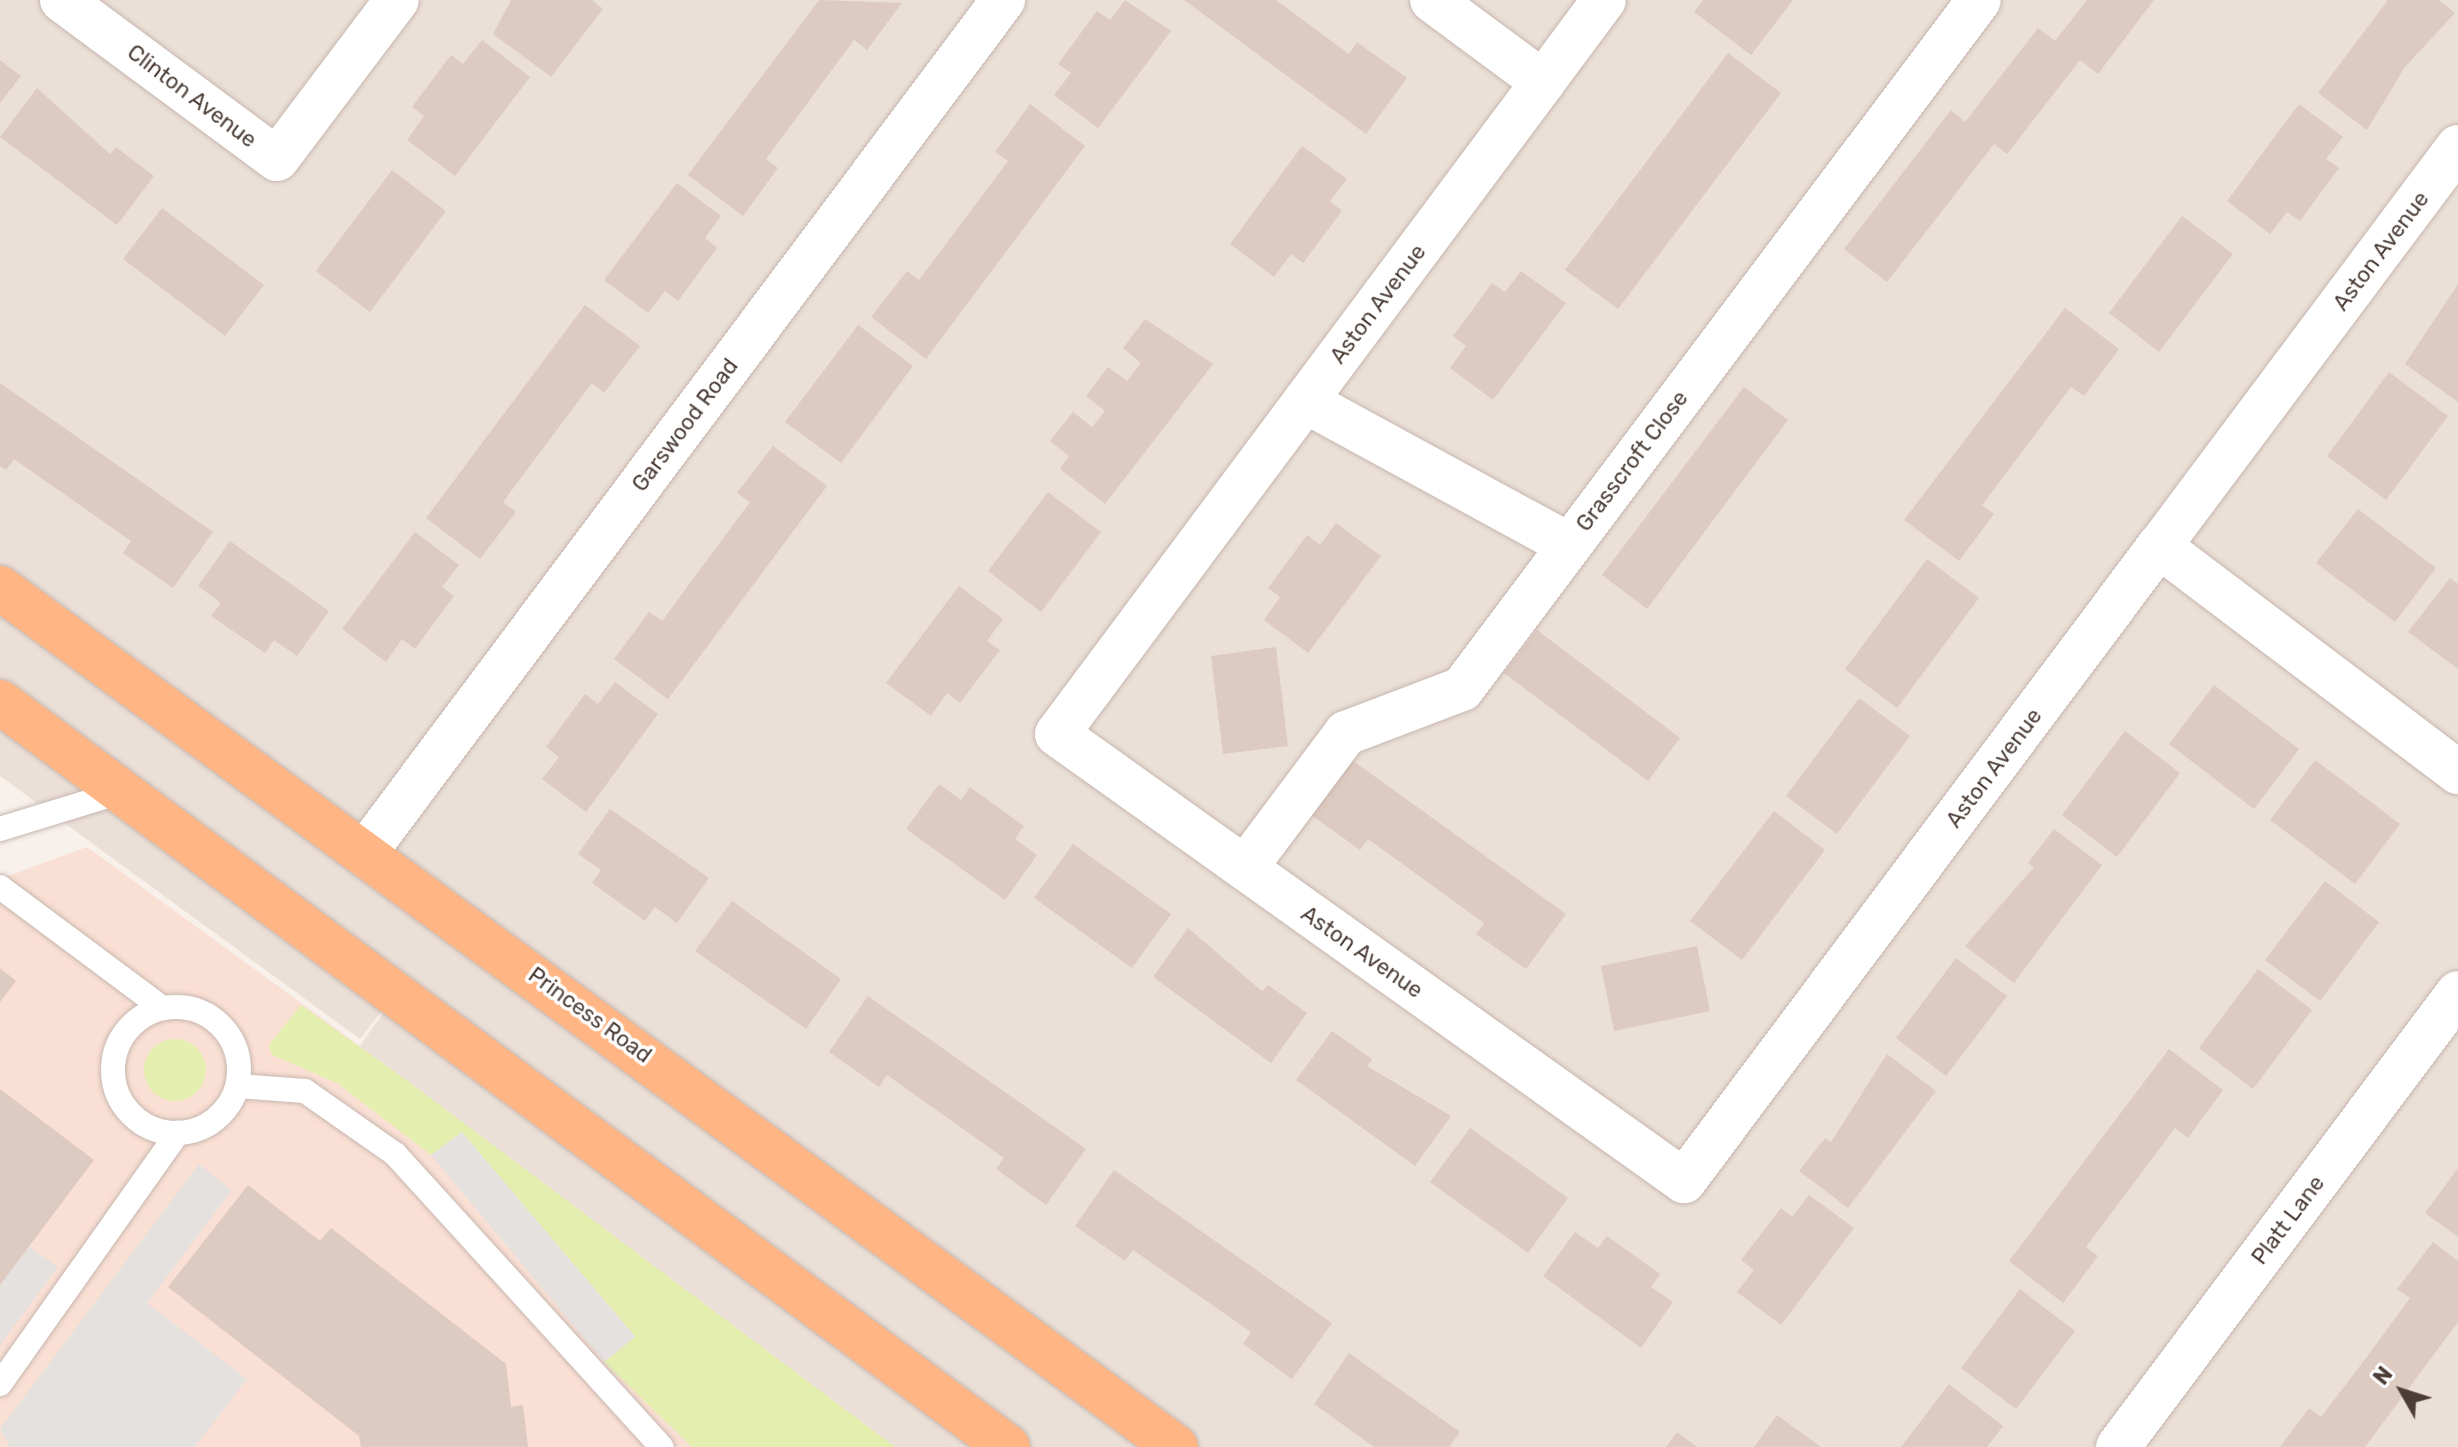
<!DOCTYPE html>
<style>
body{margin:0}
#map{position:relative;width:2458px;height:1447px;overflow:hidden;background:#f7f0eb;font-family:Rubik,sans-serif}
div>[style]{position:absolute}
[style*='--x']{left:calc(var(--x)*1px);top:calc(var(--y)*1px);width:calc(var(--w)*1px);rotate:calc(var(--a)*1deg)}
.residential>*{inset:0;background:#ebe0d8}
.commercial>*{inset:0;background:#fadfd4}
.green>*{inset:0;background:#e4efaf}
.round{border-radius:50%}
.parking>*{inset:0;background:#e5e1df}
.building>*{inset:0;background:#ddcac1}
.roads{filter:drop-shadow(0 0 2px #c7b7af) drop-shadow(0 0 2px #c7b7af)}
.service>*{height:24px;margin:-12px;padding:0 12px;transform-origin:12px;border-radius:12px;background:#fff}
.service>.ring{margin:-12px;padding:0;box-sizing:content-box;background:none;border:24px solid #fff;border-radius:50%}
.minor>*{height:44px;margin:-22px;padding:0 22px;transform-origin:22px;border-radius:22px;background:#fff}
.tertiary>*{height:44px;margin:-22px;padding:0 22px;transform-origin:22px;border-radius:22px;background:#fff}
.trunk>*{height:44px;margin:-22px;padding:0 22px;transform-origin:22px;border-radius:22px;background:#ffb684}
span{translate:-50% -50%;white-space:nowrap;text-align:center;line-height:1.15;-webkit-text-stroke:7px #fff;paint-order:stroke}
.street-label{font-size:22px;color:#4c3e37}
.north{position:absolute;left:2362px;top:1351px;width:80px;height:80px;-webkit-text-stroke:6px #fff;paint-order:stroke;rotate:309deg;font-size:22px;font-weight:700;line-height:32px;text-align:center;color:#4c3e37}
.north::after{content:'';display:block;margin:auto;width:28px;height:36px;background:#4c3e37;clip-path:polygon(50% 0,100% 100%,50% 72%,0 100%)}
</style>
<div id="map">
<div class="residential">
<div style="clip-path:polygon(0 0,2458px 0,2458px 1447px,80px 1447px,406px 980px,360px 1039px,0 776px)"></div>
</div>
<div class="commercial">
<div style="clip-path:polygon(87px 847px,405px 1079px,895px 1447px,0 1447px,0 879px)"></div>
</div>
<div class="green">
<div style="clip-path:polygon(301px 1005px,405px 1079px,895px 1447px,692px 1447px,604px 1362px,635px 1336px,462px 1133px,431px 1155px,337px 1083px,272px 1055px,269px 1045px)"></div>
<div class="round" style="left:144px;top:1039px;width:62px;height:62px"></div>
</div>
<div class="parking">
<div style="clip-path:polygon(462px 1132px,635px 1337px,604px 1362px,431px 1155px)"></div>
<div style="clip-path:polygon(199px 1164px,232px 1190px,147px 1303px,247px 1379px,195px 1447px,10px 1447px,0 1429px)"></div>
<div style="clip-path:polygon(29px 1246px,58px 1267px,0 1345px,0 1285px)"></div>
</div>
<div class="building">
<div style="clip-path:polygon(511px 0,592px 0,603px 9px,551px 77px,493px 34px)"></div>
<div style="clip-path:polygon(819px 0,902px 3px,867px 50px,854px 40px,766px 159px,778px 168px,743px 216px,688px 175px)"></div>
<div style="clip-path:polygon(1125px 0,1171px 31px,1098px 128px,1054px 95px,1071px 73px,1058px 64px,1097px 11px,1110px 20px)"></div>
<div style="clip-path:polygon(1184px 0,1276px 0,1349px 54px,1357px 42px,1407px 78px,1366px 134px)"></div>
<div style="clip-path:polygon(1703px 0,1793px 0,1751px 55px,1694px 12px)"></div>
<div style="clip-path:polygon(2087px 0,2154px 0,2098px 74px,2080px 60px,2007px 154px,1994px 144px,1887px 282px,1844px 249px,1951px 110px,1965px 122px,2038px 28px,2055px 41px)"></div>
<div style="clip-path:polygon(2388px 0,2439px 0,2455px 13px,2405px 67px,2367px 130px,2318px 93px)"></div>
<div style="clip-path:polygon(482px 40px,530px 77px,455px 176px,407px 140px,424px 116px,412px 107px,451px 55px,463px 64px)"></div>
<div style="clip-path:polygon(1728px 53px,1781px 93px,1618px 309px,1565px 270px)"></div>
<div style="clip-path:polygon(0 60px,21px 76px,0 103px)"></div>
<div style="clip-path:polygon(37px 88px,110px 154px,116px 147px,154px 176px,117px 225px,0 137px)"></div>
<div style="clip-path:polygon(1030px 104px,1085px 146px,926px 359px,871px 317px,907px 271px,919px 280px,1008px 161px,995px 152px)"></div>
<div style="clip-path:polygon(2299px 104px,2343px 137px,2326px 159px,2339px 168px,2300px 221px,2287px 212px,2270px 234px,2227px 201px)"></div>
<div style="clip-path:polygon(1302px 146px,1347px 179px,1330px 201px,1342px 211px,1303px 263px,1291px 254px,1274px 277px,1230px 244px)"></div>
<div style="clip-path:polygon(392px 170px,446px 211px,370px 312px,316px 271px)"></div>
<div style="clip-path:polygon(677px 183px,721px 216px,705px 238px,717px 248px,678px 301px,665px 291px,648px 313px,604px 280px)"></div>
<div style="clip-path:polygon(162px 208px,264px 285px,225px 336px,123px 259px)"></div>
<div style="clip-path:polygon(2182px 216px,2233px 254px,2159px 352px,2109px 313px)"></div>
<div style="clip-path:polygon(1521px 271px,1566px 303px,1493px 400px,1450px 368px,1466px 346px,1453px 336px,1492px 283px,1505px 292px)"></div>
<div style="clip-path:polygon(2458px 284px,2458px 402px,2405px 364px)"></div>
<div style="clip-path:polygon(585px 305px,640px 346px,604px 393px,592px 383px,503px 502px,516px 512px,480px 559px,426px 518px)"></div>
<div style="clip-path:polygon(2065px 308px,2119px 349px,2084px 396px,2071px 387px,1982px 505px,1994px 514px,1959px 561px,1904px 520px)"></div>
<div style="clip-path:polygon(1145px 319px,1213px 364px,1105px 504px,1060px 469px,1069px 456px,1050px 441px,1073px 412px,1092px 427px,1105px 411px,1086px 396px,1108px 367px,1127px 381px,1141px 363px,1123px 348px)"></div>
<div style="clip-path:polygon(858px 325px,913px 366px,841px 463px,785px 422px)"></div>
<div style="clip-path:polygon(2389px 372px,2448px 416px,2386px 500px,2327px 456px)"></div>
<div style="clip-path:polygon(0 383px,213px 532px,173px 588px,123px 553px,131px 541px,14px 459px,6px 470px,0 466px)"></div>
<div style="clip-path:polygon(1744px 387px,1788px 420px,1647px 609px,1602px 575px)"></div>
<div style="clip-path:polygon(773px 446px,827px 486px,668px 699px,614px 659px,649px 612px,662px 621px,750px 502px,737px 493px)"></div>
<div style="clip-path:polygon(1048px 492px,1101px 532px,1041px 612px,988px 571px)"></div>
<div style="clip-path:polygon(2358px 509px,2436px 568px,2395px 622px,2316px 563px)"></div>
<div style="clip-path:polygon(1336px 523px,1381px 556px,1308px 653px,1264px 620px,1280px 597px,1268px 588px,1307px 535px,1320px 545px)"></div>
<div style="clip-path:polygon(415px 532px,459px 565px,442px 587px,454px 596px,415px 649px,402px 639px,386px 662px,342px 629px)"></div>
<div style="clip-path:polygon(230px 541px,329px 611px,297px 656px,274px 640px,265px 653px,211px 616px,221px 603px,198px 586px)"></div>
<div style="clip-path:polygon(1927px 559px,1979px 598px,1897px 708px,1845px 669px)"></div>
<div style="clip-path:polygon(2450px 578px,2458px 584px,2458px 669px,2408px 632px)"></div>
<div style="clip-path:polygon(959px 586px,1003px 619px,987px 641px,1000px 650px,960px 703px,947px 693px,931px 716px,886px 683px)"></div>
<div style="clip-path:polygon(1537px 630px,1680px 738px,1648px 781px,1504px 673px)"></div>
<div style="clip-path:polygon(1276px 647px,1288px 746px,1223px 754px,1211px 656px)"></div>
<div style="clip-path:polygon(615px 682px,658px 714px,586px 812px,542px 779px,559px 757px,546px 747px,585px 694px,598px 704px)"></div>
<div style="clip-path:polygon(2214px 685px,2299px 749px,2254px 809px,2169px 744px)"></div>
<div style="clip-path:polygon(1859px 698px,1910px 736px,1837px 834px,1786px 796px)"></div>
<div style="clip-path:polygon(2125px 731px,2180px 773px,2117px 857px,2062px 815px)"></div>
<div style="clip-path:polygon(1349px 758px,1566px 914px,1526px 969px,1476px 934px,1484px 923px,1368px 839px,1360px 850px,1310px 814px)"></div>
<div style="clip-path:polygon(2315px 760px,2400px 824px,2355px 884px,2270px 820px)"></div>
<div style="clip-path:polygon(939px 784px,961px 800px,970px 787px,1024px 826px,1015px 839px,1037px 855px,1005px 900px,906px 829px)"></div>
<div style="clip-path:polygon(610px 809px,709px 878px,677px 923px,655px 907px,645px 921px,592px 883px,601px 870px,578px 854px)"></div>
<div style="clip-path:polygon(1774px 811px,1825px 850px,1742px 960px,1690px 921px)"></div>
<div style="clip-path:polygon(2054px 829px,2102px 865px,2014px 983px,1965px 946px,2034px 867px,2028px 863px)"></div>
<div style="clip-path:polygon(1073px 844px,1171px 914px,1132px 968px,1034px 898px)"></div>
<div style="clip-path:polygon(2325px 881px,2379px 922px,2320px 1001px,2265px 960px)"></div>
<div style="clip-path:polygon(732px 901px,841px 979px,806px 1029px,695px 951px)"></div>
<div style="clip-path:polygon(1188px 928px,1262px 991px,1268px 985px,1307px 1013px,1271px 1063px,1153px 977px)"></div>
<div style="clip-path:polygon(1697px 946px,1710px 1011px,1614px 1031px,1601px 966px)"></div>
<div style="clip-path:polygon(1956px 958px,2007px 996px,1946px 1076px,1896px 1038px)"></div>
<div style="clip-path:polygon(0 968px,16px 981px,0 1002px)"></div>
<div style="clip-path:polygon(2258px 969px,2312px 1010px,2253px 1089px,2199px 1048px)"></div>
<div style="clip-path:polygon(868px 996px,1086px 1149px,1046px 1205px,996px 1169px,1004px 1158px,887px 1075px,879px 1087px,829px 1052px)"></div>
<div style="clip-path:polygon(1332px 1031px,1372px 1059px,1367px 1066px,1451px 1116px,1415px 1166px,1296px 1080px)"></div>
<div style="clip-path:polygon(2169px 1049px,2223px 1090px,2188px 1138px,2175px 1128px,2086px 1247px,2098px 1256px,2063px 1303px,2009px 1261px)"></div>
<div style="clip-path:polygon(1887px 1054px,1936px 1091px,1848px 1208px,1799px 1171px,1825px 1138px,1831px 1142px)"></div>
<div style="clip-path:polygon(0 1089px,94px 1160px,0 1285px)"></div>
<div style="clip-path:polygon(1470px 1128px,1568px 1198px,1528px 1253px,1430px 1182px)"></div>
<div style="clip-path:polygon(2458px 1168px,2458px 1237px,2425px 1213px)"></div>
<div style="clip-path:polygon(1114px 1170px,1332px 1323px,1292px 1379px,1243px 1344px,1251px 1332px,1133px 1250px,1125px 1261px,1075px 1226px)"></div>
<div style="clip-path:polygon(248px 1185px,320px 1241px,331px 1228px,506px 1364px,511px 1407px,523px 1405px,528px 1447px,361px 1447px,359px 1436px,168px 1287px)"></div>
<div style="clip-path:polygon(1809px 1195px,1854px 1228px,1781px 1325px,1737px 1292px,1754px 1270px,1741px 1260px,1781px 1208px,1792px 1217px)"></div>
<div style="clip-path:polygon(1575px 1232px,1598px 1248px,1607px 1236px,1660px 1274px,1651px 1287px,1673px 1302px,1641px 1348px,1543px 1276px)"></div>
<div style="clip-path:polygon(2433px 1242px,2458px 1261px,2458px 1322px,2365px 1447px,2280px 1447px,2309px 1408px,2321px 1417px,2366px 1358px,2410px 1298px,2397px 1289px)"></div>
<div style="clip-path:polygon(2020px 1289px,2075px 1331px,2016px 1409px,1961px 1368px)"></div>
<div style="clip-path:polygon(1349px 1353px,1460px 1432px,1449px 1447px,1374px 1447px,1314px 1404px)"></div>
<div style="clip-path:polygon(1949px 1384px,2003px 1426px,1987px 1447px,1901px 1447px)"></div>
<div style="clip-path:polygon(1777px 1415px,1821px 1447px,1754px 1447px)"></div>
<div style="clip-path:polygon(1677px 1432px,1697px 1447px,1666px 1447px)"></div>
</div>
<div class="roads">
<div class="service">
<div style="--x:0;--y:829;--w:126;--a:-17.1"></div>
<div style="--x:0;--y:887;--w:201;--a:36.7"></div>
<div class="ring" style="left:113px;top:1007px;width:102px;height:102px"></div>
<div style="--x:238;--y:1086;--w:67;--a:4.3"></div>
<div style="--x:305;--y:1091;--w:110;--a:35"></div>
<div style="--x:395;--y:1154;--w:396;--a:47.7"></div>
<div style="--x:0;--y:1384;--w:308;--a:-54.7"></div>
</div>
<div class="minor">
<div style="--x:62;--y:0;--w:267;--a:36.5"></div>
<div style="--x:277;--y:159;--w:199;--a:-53"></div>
<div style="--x:1432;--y:0;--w:138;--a:36.5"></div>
<div style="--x:1543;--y:82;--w:102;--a:-53.4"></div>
<div style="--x:1543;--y:82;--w:813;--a:126.7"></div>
<div style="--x:1057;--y:734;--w:770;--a:35.49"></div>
<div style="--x:1684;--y:1181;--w:793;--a:-53.2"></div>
<div style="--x:2458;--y:147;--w:499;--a:126.8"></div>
<div style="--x:2159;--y:546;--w:375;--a:37.1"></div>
<div style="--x:1305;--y:401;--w:301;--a:28.6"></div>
<div style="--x:367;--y:850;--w:1062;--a:-53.19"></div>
<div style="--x:1245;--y:868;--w:169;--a:-53.2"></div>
<div style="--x:1346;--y:733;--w:124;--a:-20.8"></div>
<div style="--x:1462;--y:689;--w:861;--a:-53.12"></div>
</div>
<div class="tertiary">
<div style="--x:2118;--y:1447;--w:567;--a:-53.17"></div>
</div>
<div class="trunk">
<div style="--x:0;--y:588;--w:1456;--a:36.15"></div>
<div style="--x:0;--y:702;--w:1253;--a:36.47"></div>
</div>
</div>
<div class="street-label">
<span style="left:192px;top:96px;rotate:37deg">Clinton Avenue</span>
<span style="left:2381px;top:251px;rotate:-53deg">Aston Avenue</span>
<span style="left:1378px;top:304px;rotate:-53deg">Aston Avenue</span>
<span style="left:685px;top:425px;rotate:-53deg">Garswood Road</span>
<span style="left:1632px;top:461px;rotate:-53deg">Grasscroft Close</span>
<span style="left:1994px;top:768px;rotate:-53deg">Aston Avenue</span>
<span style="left:1362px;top:952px;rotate:35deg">Aston Avenue</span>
<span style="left:590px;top:1015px;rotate:36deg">Princess Road</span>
<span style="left:2288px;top:1220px;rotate:-53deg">Platt Lane</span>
</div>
<div class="north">N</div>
</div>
